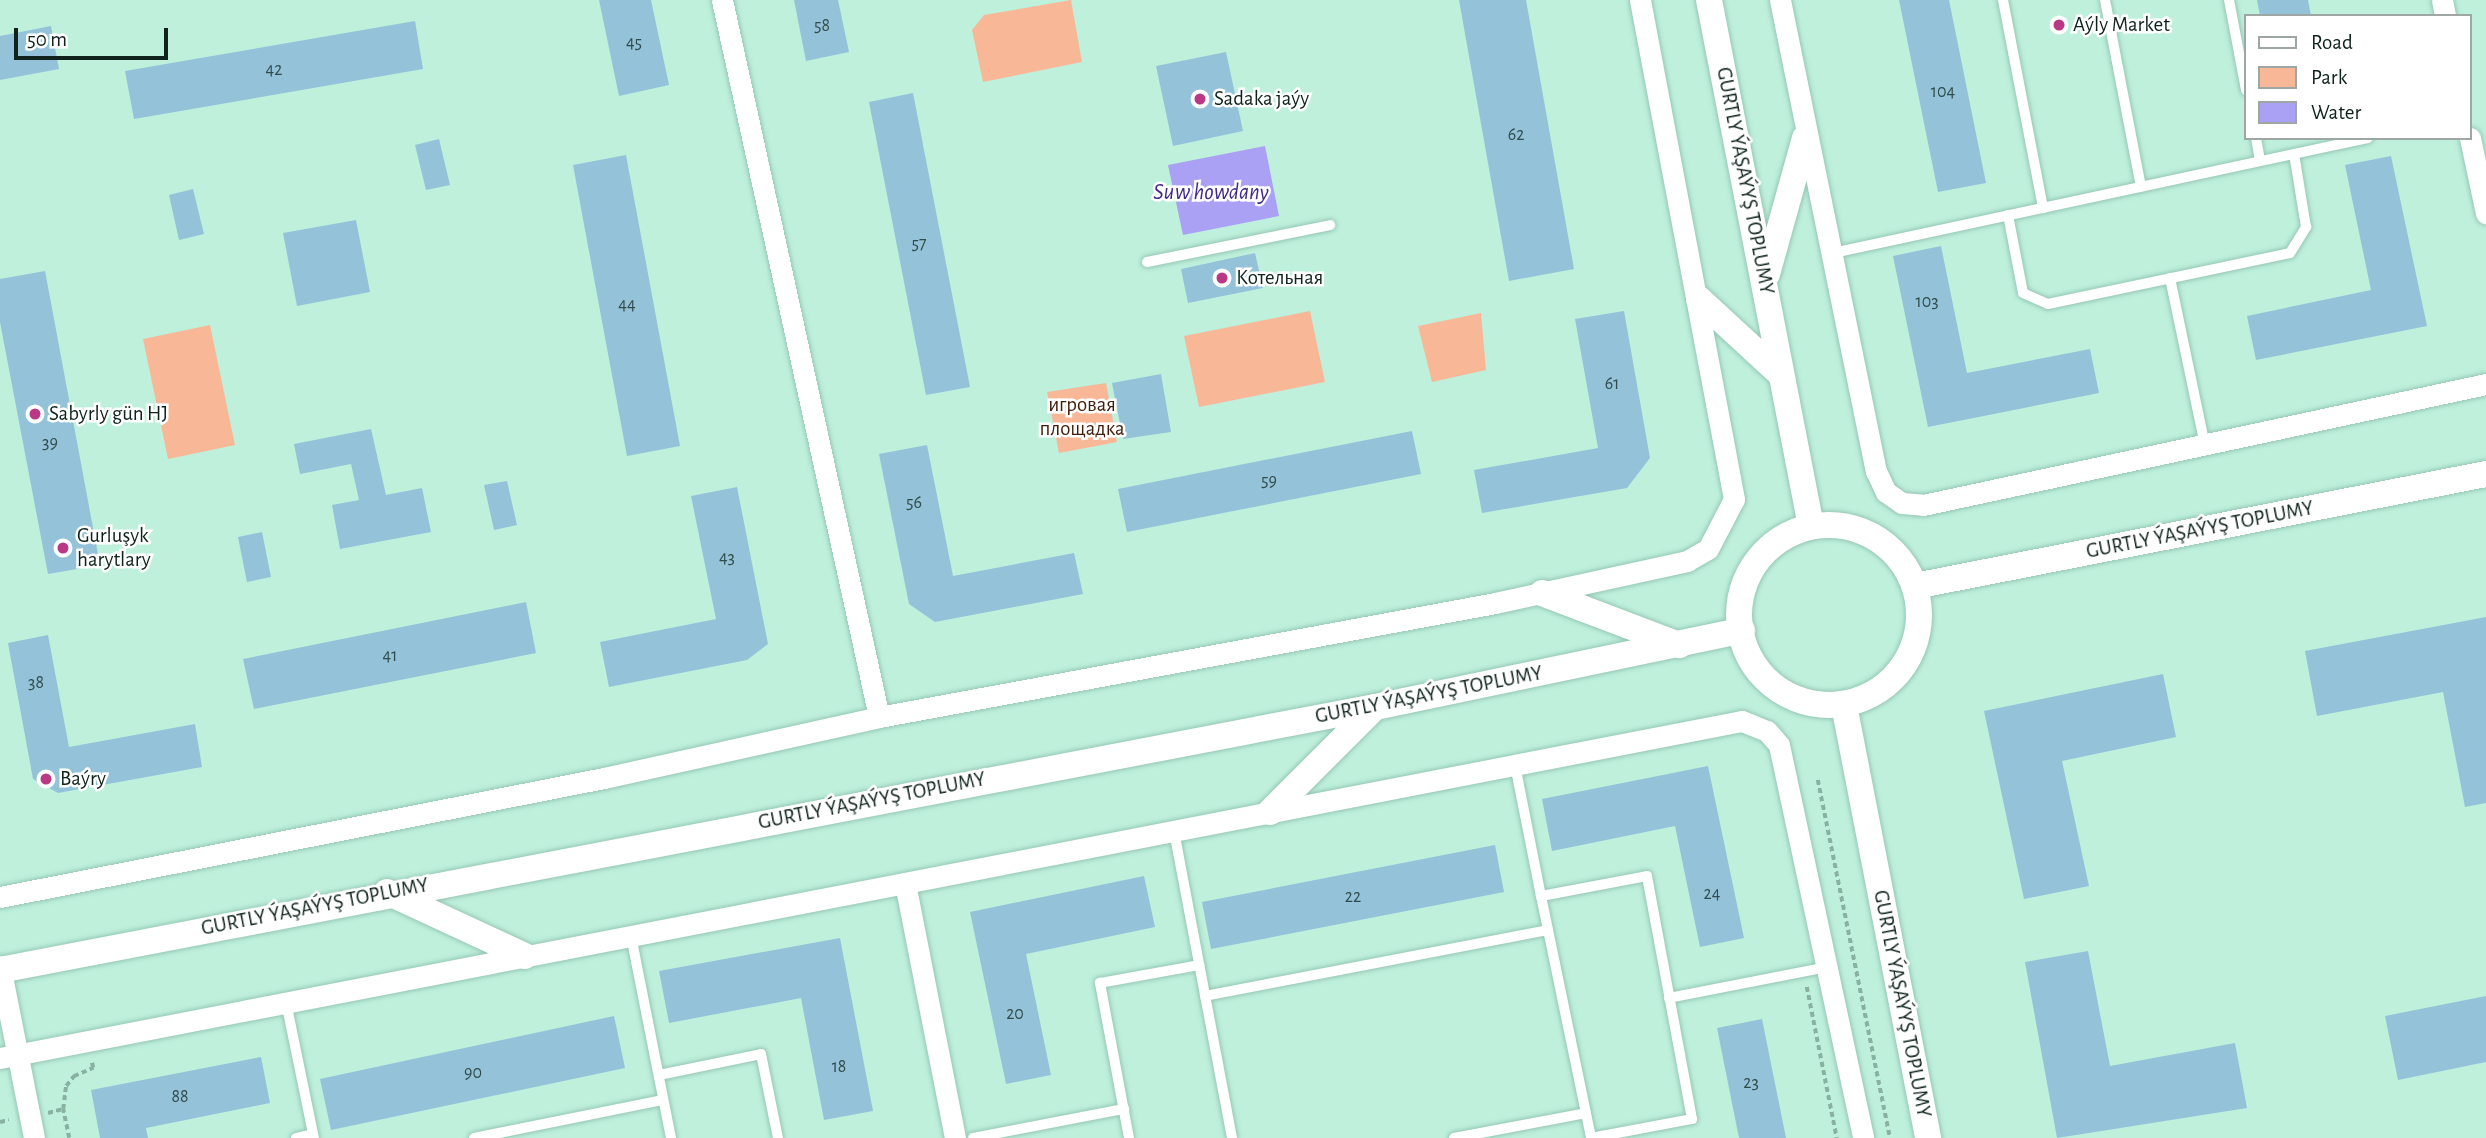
<!DOCTYPE html>
<meta charset="utf-8">
<style>
body{margin:0}
#map{position:relative;width:2486px;height:1138px;overflow:hidden;background:#bef0dc;font-family:"Alegreya Sans",sans-serif}
div>[style]{position:absolute}
[style*='--x']{left:calc(var(--x)*1px);top:calc(var(--y)*1px);width:calc(var(--w)*1px);rotate:calc(var(--a)*1deg)}
.green>*{inset:0;background:#f8b897}
.water>*{inset:0;background:#aaa1f5}
.building>*{inset:0;background:#94c3d9}
.path>*{height:3.5px;margin-top:-1.75px;transform-origin:0;background:repeating-linear-gradient(90deg,#88b1a1 0 5px,transparent 0 8.5px)}
.roads{filter:drop-shadow(0 0 2px #96c7b4) drop-shadow(0 0 2px #96c7b4)}
.service>*{height:10px;margin:-5px;padding:0 5px;transform-origin:5px;border-radius:5px;background:#fff}
.minor>*{height:21px;margin:-10.5px;padding:0 10.5px;transform-origin:10.5px;border-radius:10.5px;background:#fff}
.tertiary>*{height:26px;margin:-13px;padding:0 13px;transform-origin:13px;border-radius:13px;background:#fff}
.tertiary>.ring{margin:-13px;padding:0;box-sizing:content-box;background:none;border:26px solid #fff;border-radius:50%}
.dots>*{width:19px;height:19px;translate:-50% -50%;box-sizing:border-box;border:4px solid #fff;border-radius:50%}
span{translate:-50% -50%;white-space:nowrap;text-align:center;line-height:1.15;-webkit-text-stroke:5px #fff;paint-order:stroke}
.number-label{font-size:18px;color:#304b4b}
.number-label span{-webkit-text-stroke-width:0}
.poi-label{font-size:21px;color:#0f231c}
.left{translate:0 -50%;text-align:left}
.street-label{font-size:21px;color:#0f231c}
.park-label{font-size:21px;color:#411f0c}
.water-label{font-size:23px;color:#412988;font-style:italic}
.legend{position:absolute;left:2244px;top:14px;width:228px;height:126px;box-sizing:border-box;background:#fff;border:2px solid #9fa7a4;margin:0;padding:9px 12px;list-style:none;font-size:21px;color:#0f231c}
.legend li{display:flex;align-items:center;gap:14px;height:35px}
.legend b{width:35px;border:2px solid #9fa7a4}
.scale{position:absolute;left:14px;top:28px;width:154px;height:32px;box-sizing:border-box;border:4px solid #0f231c;border-top:0;padding-left:9px;font-size:21px;line-height:24px;white-space:nowrap;color:#0f231c;-webkit-text-stroke:5px #fff;paint-order:stroke}
</style>
<div id="map">
<div class="green">
<div style="clip-path:polygon(1071px 0,1082px 62px,983px 82px,972px 30px,984px 15px)"></div>
<div style="clip-path:polygon(1310px 311px,1325px 382px,1199px 407px,1184px 336px)"></div>
<div style="clip-path:polygon(1481px 313px,1486px 370px,1432px 382px,1418px 326px)"></div>
<div style="clip-path:polygon(210px 325px,235px 445px,168px 459px,143px 339px)"></div>
<div style="clip-path:polygon(1106px 383px,1117px 442px,1059px 453px,1047px 392px)"></div>
</div>
<div class="water">
<div style="clip-path:polygon(1265px 146px,1279px 216px,1183px 235px,1168px 165px)"></div>
</div>
<div class="building">
<div style="clip-path:polygon(599px 0,651px 0,669px 85px,619px 96px)"></div>
<div style="clip-path:polygon(794px 0,838px 0,849px 52px,806px 61px)"></div>
<div style="clip-path:polygon(1459px 0,1526px 0,1574px 269px,1509px 281px)"></div>
<div style="clip-path:polygon(1899px 0,1949px 0,1986px 183px,1938px 192px)"></div>
<div style="clip-path:polygon(2257px 0,2308px 0,2311px 16px,2260px 16px)"></div>
<div style="clip-path:polygon(415px 21px,423px 69px,134px 119px,125px 71px)"></div>
<div style="clip-path:polygon(51px 26px,59px 69px,0 80px,0 36px)"></div>
<div style="clip-path:polygon(1226px 52px,1243px 131px,1173px 146px,1156px 66px)"></div>
<div style="clip-path:polygon(913px 93px,970px 387px,926px 395px,869px 102px)"></div>
<div style="clip-path:polygon(439px 139px,450px 185px,426px 190px,415px 145px)"></div>
<div style="clip-path:polygon(626px 155px,680px 446px,627px 456px,573px 165px)"></div>
<div style="clip-path:polygon(2391px 156px,2427px 326px,2256px 360px,2247px 316px,2371px 290px,2345px 165px)"></div>
<div style="clip-path:polygon(193px 189px,204px 234px,179px 240px,169px 195px)"></div>
<div style="clip-path:polygon(356px 220px,370px 292px,297px 306px,283px 233px)"></div>
<div style="clip-path:polygon(1941px 246px,1967px 373px,2090px 349px,2099px 393px,1928px 427px,1893px 256px)"></div>
<div style="clip-path:polygon(1255px 253px,1263px 288px,1188px 303px,1181px 269px)"></div>
<div style="clip-path:polygon(45px 271px,100px 565px,48px 574px,0 322px,0 279px)"></div>
<div style="clip-path:polygon(1624px 311px,1650px 458px,1627px 488px,1482px 513px,1474px 470px,1598px 448px,1575px 319px)"></div>
<div style="clip-path:polygon(1161px 374px,1171px 432px,1123px 439px,1112px 383px)"></div>
<div style="clip-path:polygon(371px 429px,386px 495px,422px 488px,431px 532px,340px 549px,332px 505px,359px 500px,351px 464px,300px 474px,294px 444px)"></div>
<div style="clip-path:polygon(1412px 431px,1421px 474px,1127px 532px,1118px 489px)"></div>
<div style="clip-path:polygon(927px 445px,953px 576px,1074px 553px,1083px 594px,935px 622px,909px 604px,879px 454px)"></div>
<div style="clip-path:polygon(507px 481px,517px 525px,494px 530px,484px 485px)"></div>
<div style="clip-path:polygon(737px 487px,768px 644px,747px 660px,609px 687px,600px 642px,716px 619px,691px 496px)"></div>
<div style="clip-path:polygon(262px 532px,271px 577px,247px 582px,238px 537px)"></div>
<div style="clip-path:polygon(526px 602px,536px 653px,254px 709px,243px 659px)"></div>
<div style="clip-path:polygon(2486px 617px,2486px 803px,2465px 807px,2443px 692px,2317px 716px,2305px 651px)"></div>
<div style="clip-path:polygon(48px 635px,69px 747px,195px 724px,202px 767px,58px 793px,33px 779px,8px 643px)"></div>
<div style="clip-path:polygon(2163px 674px,2176px 737px,2062px 761px,2089px 886px,2024px 899px,1984px 711px)"></div>
<div style="clip-path:polygon(1708px 766px,1744px 938px,1700px 947px,1675px 826px,1552px 851px,1542px 799px)"></div>
<div style="clip-path:polygon(1495px 845px,1504px 892px,1211px 949px,1202px 902px)"></div>
<div style="clip-path:polygon(1144px 876px,1155px 927px,1026px 954px,1051px 1075px,1006px 1084px,970px 912px)"></div>
<div style="clip-path:polygon(840px 938px,873px 1111px,824px 1120px,801px 998px,669px 1023px,659px 971px)"></div>
<div style="clip-path:polygon(2088px 951px,2110px 1066px,2235px 1043px,2247px 1108px,2057px 1138px,2025px 962px)"></div>
<div style="clip-path:polygon(2486px 996px,2486px 1062px,2398px 1080px,2385px 1016px)"></div>
<div style="clip-path:polygon(614px 1016px,625px 1068px,331px 1130px,320px 1079px)"></div>
<div style="clip-path:polygon(1762px 1019px,1786px 1138px,1739px 1138px,1717px 1028px)"></div>
<div style="clip-path:polygon(261px 1057px,270px 1103px,146px 1128px,148px 1138px,100px 1138px,91px 1090px)"></div>
</div>
<div class="path">
<div style="--x:1818;--y:780;--w:365;--a:78.6"></div>
<div style="--x:1807;--y:987;--w:154;--a:78.8"></div>
<div style="--x:48;--y:1113;--w:16;--a:-15"></div>
<div style="--x:0;--y:1122;--w:9;--a:-13"></div>
<div style="--x:69;--y:1138;--w:30;--a:-102"></div>
<div style="--x:63;--y:1109;--w:23;--a:-83"></div>
<div style="--x:66;--y:1086;--w:13;--a:-51"></div>
<div style="--x:74;--y:1076;--w:21;--a:-23"></div>
<div style="--x:93;--y:1068;--w:8;--a:-104"></div>
</div>
<div class="roads">
<div class="service">
<div style="--x:2003;--y:0;--w:212;--a:79.1"></div>
<div style="--x:2105;--y:0;--w:190;--a:79.1"></div>
<div style="--x:2229;--y:0;--w:92;--a:79.3"></div>
<div style="--x:2256;--y:138;--w:23;--a:80"></div>
<div style="--x:2008;--y:215;--w:79;--a:79.1"></div>
<div style="--x:2023;--y:293;--w:27;--a:24"></div>
<div style="--x:2048;--y:304;--w:247;--a:-11.9"></div>
<div style="--x:2290;--y:253;--w:31;--a:-58"></div>
<div style="--x:2306;--y:227;--w:74;--a:-99.3"></div>
<div style="--x:1833;--y:253;--w:547;--a:-12.13"></div>
<div style="--x:1147;--y:262;--w:187;--a:-11.4"></div>
<div style="--x:2170;--y:278;--w:172;--a:78.2"></div>
<div style="--x:1515;--y:765;--w:134;--a:78.8"></div>
<div style="--x:1541;--y:896;--w:247;--a:78.3"></div>
<div style="--x:1591;--y:1138;--w:103;--a:-10.7"></div>
<div style="--x:1692;--y:1119;--w:247;--a:-100.5"></div>
<div style="--x:1647;--y:876;--w:108;--a:169.3"></div>
<div style="--x:1174;--y:831;--w:312;--a:79.3"></div>
<div style="--x:631;--y:936;--w:206;--a:78.8"></div>
<div style="--x:1205;--y:996;--w:349;--a:-10.9"></div>
<div style="--x:1669;--y:998;--w:161;--a:-11.1"></div>
<div style="--x:286;--y:1002;--w:139;--a:78.4"></div>
<div style="--x:659;--y:1075;--w:104;--a:-11.6"></div>
<div style="--x:761;--y:1054;--w:86;--a:78.6"></div>
<div style="--x:296;--y:1138;--w:17;--a:-13"></div>
<div style="--x:474;--y:1138;--w:193;--a:-11.4"></div>
<div style="--x:973;--y:1138;--w:154;--a:-10.9"></div>
<div style="--x:1129;--y:1138;--w:158;--a:-100.6"></div>
<div style="--x:1100;--y:983;--w:101;--a:-10.3"></div>
<div style="--x:1454;--y:1138;--w:134;--a:-10.7"></div>
</div>
<div class="minor">
<div style="--x:722;--y:0;--w:734;--a:77.65"></div>
<div style="--x:1780;--y:0;--w:481;--a:78.5"></div>
<div style="--x:1876;--y:471;--w:23;--a:65"></div>
<div style="--x:1886;--y:492;--w:19;--a:35"></div>
<div style="--x:1902;--y:503;--w:21;--a:5"></div>
<div style="--x:1923;--y:505;--w:576;--a:-12.13"></div>
<div style="--x:2442;--y:0;--w:16;--a:79"></div>
<div style="--x:2470;--y:138;--w:77;--a:78"></div>
<div style="--x:905;--y:883;--w:260;--a:78.9"></div>
<div style="--x:0;--y:897;--w:616;--a:-11.15"></div>
<div style="--x:604;--y:778;--w:282;--a:-12.5"></div>
<div style="--x:879;--y:717;--w:626;--a:-10.48"></div>
<div style="--x:1495;--y:603;--w:197;--a:-12.3"></div>
<div style="--x:1687;--y:561;--w:24;--a:-30"></div>
<div style="--x:1708;--y:549;--w:56;--a:-62.5"></div>
<div style="--x:1734;--y:499;--w:508;--a:-100.67"></div>
<div style="--x:0;--y:966;--w:175;--a:78.8"></div>
<div style="--x:0;--y:1058;--w:1774;--a:-10.95"></div>
<div style="--x:1742;--y:721;--w:27;--a:22"></div>
<div style="--x:1767;--y:731;--w:18;--a:49"></div>
<div style="--x:1779;--y:745;--w:402;--a:77.9"></div>
</div>
<div class="tertiary">
<div style="--x:1709;--y:0;--w:536;--a:79.03"></div>
<div style="--x:1767;--y:274;--w:141;--a:-74.4"></div>
<div style="--x:1699;--y:299;--w:108;--a:42.7"></div>
<div class="ring" style="left:1739px;top:525px;width:154px;height:154px"></div>
<div style="--x:1915;--y:586;--w:582;--a:-11.1"></div>
<div style="--x:1542;--y:593;--w:147;--a:20.8"></div>
<div style="--x:1844;--y:705;--w:441;--a:79"></div>
<div style="--x:1270;--y:812;--w:148;--a:-45"></div>
<div style="--x:387;--y:892;--w:152;--a:24.9"></div>
<div style="--x:0;--y:970;--w:1400;--a:-10.83"></div>
<div style="--x:1375;--y:707;--w:375;--a:-11.8"></div>
</div>
</div>
<div class="dots">
<div style="left:2059px;top:25px;background:#b93985"></div>
<div style="left:1200px;top:99px;background:#b93985"></div>
<div style="left:1222px;top:278px;background:#b93985"></div>
<div style="left:35px;top:414px;background:#b93985"></div>
<div style="left:63px;top:548px;background:#b93985"></div>
<div style="left:46px;top:779px;background:#b93985"></div>
</div>
<div class="number-label">
<span style="left:822px;top:26px">58</span>
<span style="left:634px;top:43px">45</span>
<span style="left:274px;top:70px">42</span>
<span style="left:1943px;top:92px">104</span>
<span style="left:1516px;top:135px">62</span>
<span style="left:919px;top:244px">57</span>
<span style="left:1927px;top:302px">103</span>
<span style="left:627px;top:305px">44</span>
<span style="left:1612px;top:384px">61</span>
<span style="left:50px;top:443px">39</span>
<span style="left:1269px;top:481px">59</span>
<span style="left:914px;top:503px">56</span>
<span style="left:727px;top:558px">43</span>
<span style="left:390px;top:656px">41</span>
<span style="left:36px;top:683px">38</span>
<span style="left:1712px;top:894px">24</span>
<span style="left:1353px;top:897px">22</span>
<span style="left:1015px;top:1014px">20</span>
<span style="left:839px;top:1067px">18</span>
<span style="left:473px;top:1073px">90</span>
<span style="left:1751px;top:1083px">23</span>
<span style="left:180px;top:1097px">88</span>
</div>
<div class="poi-label">
<span class="left" style="left:2073px;top:25px">Aýly Market</span>
<span class="left" style="left:1214px;top:99px">Sadaka jaýy</span>
<span class="left" style="left:1236px;top:278px">Котельная</span>
<span class="left" style="left:49px;top:414px">Sabyrly gün HJ</span>
<span class="left" style="left:77px;top:548px">Gurluşyk<br>harytlary</span>
<span class="left" style="left:60px;top:779px">Baýry</span>
</div>
<div class="street-label">
<span style="left:1745px;top:181px;rotate:79deg">GURTLY ÝAŞAÝYŞ TOPLUMY</span>
<span style="left:2200px;top:530px;rotate:-11deg">GURTLY ÝAŞAÝYŞ TOPLUMY</span>
<span style="left:1429px;top:695px;rotate:-11deg">GURTLY ÝAŞAÝYŞ TOPLUMY</span>
<span style="left:872px;top:801px;rotate:-11deg">GURTLY ÝAŞAÝYŞ TOPLUMY</span>
<span style="left:315px;top:907px;rotate:-11deg">GURTLY ÝAŞAÝYŞ TOPLUMY</span>
<span style="left:1902px;top:1004px;rotate:79deg">GURTLY ÝAŞAÝYŞ TOPLUMY</span>
</div>
<div class="park-label">
<span style="left:1082px;top:417px">игровая<br>площадка</span>
</div>
<div class="water-label">
<span style="left:1211px;top:193px">Suw howdany</span>
</div>
<ul class="legend">
<li><b style="height:9px;background:#fff"></b>Road</li>
<li><b style="height:19px;background:#f8b897"></b>Park</li>
<li><b style="height:19px;background:#aaa1f5"></b>Water</li>
</ul>
<div class="scale">50 m</div>
</div>
